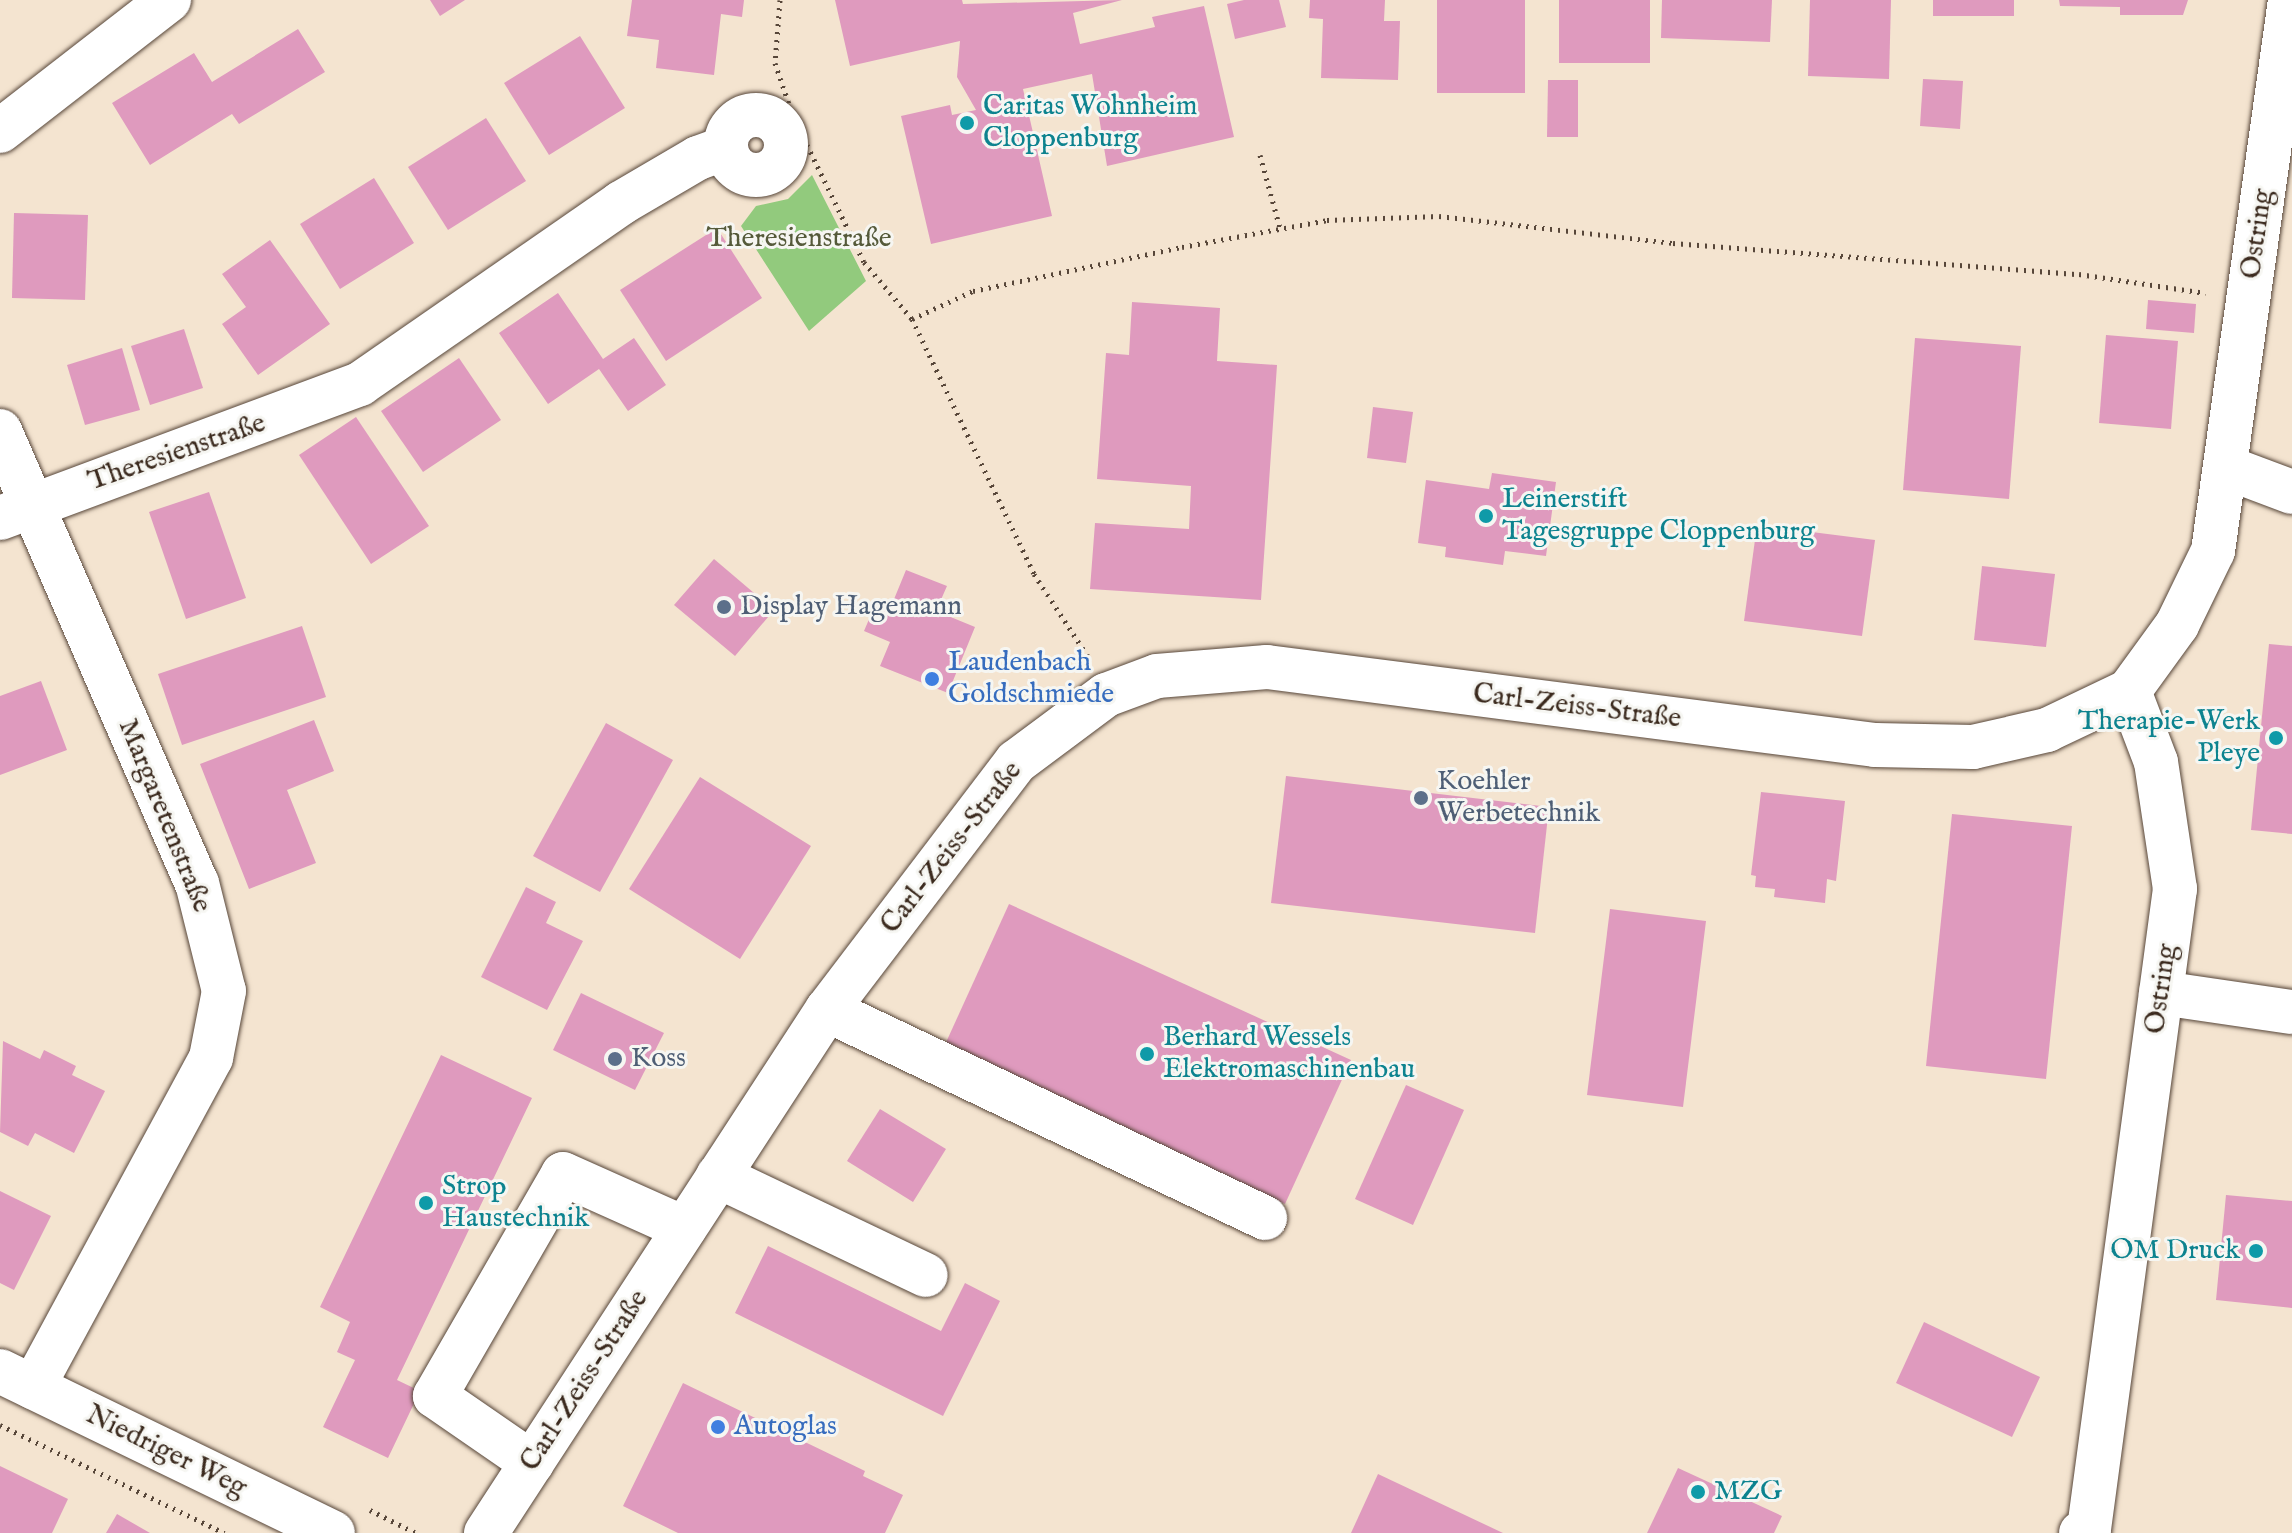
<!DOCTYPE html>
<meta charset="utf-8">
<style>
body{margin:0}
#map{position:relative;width:2292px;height:1533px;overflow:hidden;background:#f4e4d0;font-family:"IM FELL English",serif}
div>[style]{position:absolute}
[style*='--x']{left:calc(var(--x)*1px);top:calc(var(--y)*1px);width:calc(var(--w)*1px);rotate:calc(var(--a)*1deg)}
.green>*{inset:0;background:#92ca7d}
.building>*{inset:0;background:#df9abe}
.path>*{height:5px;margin-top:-2.5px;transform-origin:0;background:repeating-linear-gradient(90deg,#574639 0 2px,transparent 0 8px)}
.roads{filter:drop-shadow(0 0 2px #574639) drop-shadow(0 0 2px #574639)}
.minor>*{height:44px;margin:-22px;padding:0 22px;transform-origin:22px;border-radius:22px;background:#fff}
.minor>.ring{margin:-22px;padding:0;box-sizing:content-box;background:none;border:44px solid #fff;border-radius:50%}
.dots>*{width:22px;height:22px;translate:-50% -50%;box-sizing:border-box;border:4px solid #f6f6f2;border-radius:50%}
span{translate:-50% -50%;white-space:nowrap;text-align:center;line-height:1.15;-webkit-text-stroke:6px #f6f6f2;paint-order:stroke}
.culture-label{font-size:28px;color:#0d838f}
.left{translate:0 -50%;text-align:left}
.right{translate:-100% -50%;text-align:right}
.street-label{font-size:28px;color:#3b2a1e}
.park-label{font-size:28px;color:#555a3a}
.service-label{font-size:28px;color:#4e5e75}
.shop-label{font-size:28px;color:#366cbe}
</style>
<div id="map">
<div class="green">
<div style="clip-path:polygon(812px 175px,866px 281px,809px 331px,741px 226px,756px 206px,788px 199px)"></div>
</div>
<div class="building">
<div style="clip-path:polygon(430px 0,465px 0,440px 16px)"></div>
<div style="clip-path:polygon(632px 0,744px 0,742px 17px,721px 14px,714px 75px,656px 68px,659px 40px,627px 36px)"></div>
<div style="clip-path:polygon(835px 0,962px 0,963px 4px,1122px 0,1073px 13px,1080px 44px,1155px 27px,1152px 17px,1204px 6px,1234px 137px,1107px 166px,1092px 74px,1023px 89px,1052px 216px,931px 244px,901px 116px,950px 105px,952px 115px,976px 110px,957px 77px,960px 41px,850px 66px)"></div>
<div style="clip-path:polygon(1244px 0,1279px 0,1286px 27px,1235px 39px,1227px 4px)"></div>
<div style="clip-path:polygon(1310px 0,1385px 0,1384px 21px,1400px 21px,1398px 80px,1321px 78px,1323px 19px,1309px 18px)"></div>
<div style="clip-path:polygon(1437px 0,1525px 0,1525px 93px,1437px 93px)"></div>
<div style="clip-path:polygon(1559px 0,1650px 0,1650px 63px,1559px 63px)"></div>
<div style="clip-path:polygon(1662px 0,1772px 0,1770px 42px,1661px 38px)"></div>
<div style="clip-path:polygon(1810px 0,1891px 0,1889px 79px,1808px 76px)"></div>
<div style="clip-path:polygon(1933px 0,2014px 0,2014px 16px,1933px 16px)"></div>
<div style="clip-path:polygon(2059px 0,2188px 0,2183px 15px,2120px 15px,2120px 7px,2060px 6px)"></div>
<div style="clip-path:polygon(298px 29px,325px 72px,239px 124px,232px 114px,150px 165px,112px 103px,194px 53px,212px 82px)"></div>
<div style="clip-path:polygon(580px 36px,625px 108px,549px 155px,504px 83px)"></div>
<div style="clip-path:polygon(1923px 79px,1963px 81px,1960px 129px,1920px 126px)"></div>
<div style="clip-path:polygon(1548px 80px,1578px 80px,1578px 137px,1547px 137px)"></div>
<div style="clip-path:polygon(486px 118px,526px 181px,448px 230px,408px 167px)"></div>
<div style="clip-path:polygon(374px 178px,414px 243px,340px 289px,300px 224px)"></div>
<div style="clip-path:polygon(14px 213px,88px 215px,85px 300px,12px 298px)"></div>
<div style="clip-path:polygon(717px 228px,762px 298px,666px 361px,620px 290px)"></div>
<div style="clip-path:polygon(270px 240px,330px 324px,258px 375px,222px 324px,246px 307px,222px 274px)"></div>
<div style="clip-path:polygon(558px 293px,603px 359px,634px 338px,666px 385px,628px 411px,599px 369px,548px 404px,499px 333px)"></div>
<div style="clip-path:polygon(2148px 300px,2196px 304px,2194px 333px,2146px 329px)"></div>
<div style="clip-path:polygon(1132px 302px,1220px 308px,1217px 361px,1277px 365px,1261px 600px,1090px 589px,1095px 523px,1189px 529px,1191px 486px,1097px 479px,1106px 353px,1129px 355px)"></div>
<div style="clip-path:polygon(184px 329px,203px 388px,150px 405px,131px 346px)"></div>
<div style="clip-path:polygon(2106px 335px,2178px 341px,2171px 429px,2099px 423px)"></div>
<div style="clip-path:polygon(1915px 338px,2021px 346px,2009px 499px,1903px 490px)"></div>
<div style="clip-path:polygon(122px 348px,140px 410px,85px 425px,67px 365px)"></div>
<div style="clip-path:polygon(459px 358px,501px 420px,423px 472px,381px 411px)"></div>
<div style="clip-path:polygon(1373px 407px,1413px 412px,1406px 463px,1367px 458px)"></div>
<div style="clip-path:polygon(356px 417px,429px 526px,371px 564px,299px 455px)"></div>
<div style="clip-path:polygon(1492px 473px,1556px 482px,1546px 556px,1505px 551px,1503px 565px,1445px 557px,1446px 547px,1418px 543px,1426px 480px,1489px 489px)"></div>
<div style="clip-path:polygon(209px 492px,246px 598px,186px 619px,149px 512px)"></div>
<div style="clip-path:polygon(1757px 525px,1875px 540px,1862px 636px,1744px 621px)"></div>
<div style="clip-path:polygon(714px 559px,774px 610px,735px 656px,674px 605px)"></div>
<div style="clip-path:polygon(1982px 566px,2055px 574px,2046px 647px,1974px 640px)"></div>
<div style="clip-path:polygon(906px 570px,947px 586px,936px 611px,975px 627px,948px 693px,880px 666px,890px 642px,864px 631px,876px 603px,890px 609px)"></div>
<div style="clip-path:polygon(302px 626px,326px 697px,182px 745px,158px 674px)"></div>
<div style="clip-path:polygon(2269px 644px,2292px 646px,2292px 834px,2251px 830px)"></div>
<div style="clip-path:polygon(41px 681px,67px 750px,0 775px,0 696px)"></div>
<div style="clip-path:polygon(314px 720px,334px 771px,287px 790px,316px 863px,249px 889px,200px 764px)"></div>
<div style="clip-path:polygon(606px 723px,673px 760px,600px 892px,533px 856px)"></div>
<div style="clip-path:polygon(1286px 776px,1549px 807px,1535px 933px,1271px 903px)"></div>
<div style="clip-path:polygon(700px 777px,811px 846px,740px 959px,629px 889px)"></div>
<div style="clip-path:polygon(1761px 792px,1845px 801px,1836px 881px,1827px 879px,1825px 903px,1774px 897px,1775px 889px,1755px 887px,1756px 876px,1751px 875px)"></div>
<div style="clip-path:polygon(1952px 814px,2072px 826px,2046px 1079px,1926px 1066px)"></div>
<div style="clip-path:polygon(526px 887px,556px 902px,546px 923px,583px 941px,547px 1010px,481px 977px)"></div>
<div style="clip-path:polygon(1009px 904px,1351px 1060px,1285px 1204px,943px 1049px)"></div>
<div style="clip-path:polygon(1610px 909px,1706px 921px,1683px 1107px,1587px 1095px)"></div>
<div style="clip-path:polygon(581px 993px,664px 1033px,635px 1090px,553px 1050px)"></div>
<div style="clip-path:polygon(3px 1041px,40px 1059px,44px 1050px,76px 1066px,72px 1075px,105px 1091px,74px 1153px,35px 1133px,28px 1146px,0 1132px)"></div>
<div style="clip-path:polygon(441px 1055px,532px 1098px,397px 1380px,420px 1391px,388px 1458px,323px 1427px,355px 1360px,337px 1352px,350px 1322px,320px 1307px)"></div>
<div style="clip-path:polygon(1406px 1085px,1464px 1110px,1413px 1225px,1355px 1199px)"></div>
<div style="clip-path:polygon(880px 1109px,946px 1149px,913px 1202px,847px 1161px)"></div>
<div style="clip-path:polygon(0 1191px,51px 1216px,14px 1290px,0 1283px)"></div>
<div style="clip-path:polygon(2226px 1195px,2292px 1201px,2292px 1308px,2216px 1300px)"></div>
<div style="clip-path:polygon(768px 1246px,941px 1331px,965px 1283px,1000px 1301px,943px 1416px,735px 1313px)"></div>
<div style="clip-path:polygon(1924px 1322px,2040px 1377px,2012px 1437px,1896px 1383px)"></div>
<div style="clip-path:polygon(683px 1383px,865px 1471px,863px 1476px,903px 1495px,885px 1533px,678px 1533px,623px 1506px)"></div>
<div style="clip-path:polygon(0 1466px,68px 1499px,52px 1533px,0 1533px)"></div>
<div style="clip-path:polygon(1678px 1468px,1782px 1516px,1774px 1533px,1647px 1533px)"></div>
<div style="clip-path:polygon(1378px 1474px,1503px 1533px,1351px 1533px)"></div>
<div style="clip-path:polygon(117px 1514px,150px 1533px,106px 1533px)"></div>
</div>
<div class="path">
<div style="--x:780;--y:0;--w:63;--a:94.5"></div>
<div style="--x:775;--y:63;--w:56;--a:71.2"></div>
<div style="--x:793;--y:116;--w:162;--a:64.1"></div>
<div style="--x:864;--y:262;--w:75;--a:49.9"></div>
<div style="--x:912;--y:319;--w:283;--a:64.4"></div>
<div style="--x:1034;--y:574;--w:100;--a:56.8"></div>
<div style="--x:777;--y:123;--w:17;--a:-24"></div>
<div style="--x:1260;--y:155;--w:76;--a:74.7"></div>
<div style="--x:912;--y:319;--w:67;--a:-24.7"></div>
<div style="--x:973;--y:291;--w:214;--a:-11.9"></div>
<div style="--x:1182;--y:247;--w:147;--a:-10.5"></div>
<div style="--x:1327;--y:220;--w:112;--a:-2"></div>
<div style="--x:1439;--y:216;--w:236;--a:6.6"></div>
<div style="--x:1673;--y:243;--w:407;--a:4.4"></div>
<div style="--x:2079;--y:274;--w:128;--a:8.5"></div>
<div style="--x:0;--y:1425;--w:249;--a:25.7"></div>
<div style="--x:370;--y:1510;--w:51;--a:26.6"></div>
</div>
<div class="roads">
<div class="minor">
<div class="ring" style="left:726px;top:115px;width:16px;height:16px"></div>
<div style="--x:0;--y:131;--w:214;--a:-37.8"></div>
<div style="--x:0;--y:431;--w:493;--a:66.5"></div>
<div style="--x:197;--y:883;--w:111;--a:76"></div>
<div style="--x:224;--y:991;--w:68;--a:101"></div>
<div style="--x:211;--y:1058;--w:374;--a:118.4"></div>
<div style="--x:2228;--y:468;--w:68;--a:20.6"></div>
<div style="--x:0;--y:518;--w:384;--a:-20.4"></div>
<div style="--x:360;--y:384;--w:318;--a:-34.7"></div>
<div style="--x:621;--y:203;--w:89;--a:-30.3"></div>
<div style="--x:698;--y:158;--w:30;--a:-20"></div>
<div style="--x:2161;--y:993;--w:132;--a:8.3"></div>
<div style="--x:827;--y:1010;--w:485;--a:25.4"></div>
<div style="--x:718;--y:1176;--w:230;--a:25.5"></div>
<div style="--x:0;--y:1371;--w:370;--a:25.9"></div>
<div style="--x:532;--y:1463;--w:118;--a:-145.4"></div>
<div style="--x:435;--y:1396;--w:256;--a:-60"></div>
<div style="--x:563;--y:1174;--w:133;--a:24.1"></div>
<div style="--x:486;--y:1533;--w:624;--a:-56.9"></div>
<div style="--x:827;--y:1010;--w:312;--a:-52.7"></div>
<div style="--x:1016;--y:762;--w:112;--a:-36.7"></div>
<div style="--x:1106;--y:695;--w:54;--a:-20.4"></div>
<div style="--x:1157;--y:676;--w:110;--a:-4.7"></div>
<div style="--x:1267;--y:667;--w:613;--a:7.31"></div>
<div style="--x:1875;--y:745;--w:98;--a:1.2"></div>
<div style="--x:1973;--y:747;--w:76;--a:-12.9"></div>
<div style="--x:2047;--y:730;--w:91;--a:-25.4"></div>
<div style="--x:2129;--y:691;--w:82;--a:-54"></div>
<div style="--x:2177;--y:625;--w:82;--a:-64.1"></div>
<div style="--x:2213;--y:551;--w:556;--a:-82.04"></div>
<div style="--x:2081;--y:1533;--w:9;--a:-27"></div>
<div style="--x:2089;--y:1529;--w:646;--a:-82.35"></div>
<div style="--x:2175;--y:889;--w:128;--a:-98.5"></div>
<div style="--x:2156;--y:762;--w:76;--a:-110.8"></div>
</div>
</div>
<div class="dots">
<div style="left:967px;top:123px;background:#0f9aa8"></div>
<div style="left:1486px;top:516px;background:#0f9aa8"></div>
<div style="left:724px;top:607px;background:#5c6f8a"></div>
<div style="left:932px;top:679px;background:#3f7fe0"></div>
<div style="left:2276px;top:738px;background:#0f9aa8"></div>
<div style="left:1421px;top:798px;background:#5c6f8a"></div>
<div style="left:1147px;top:1054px;background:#0f9aa8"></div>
<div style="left:615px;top:1059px;background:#5c6f8a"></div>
<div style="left:426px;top:1203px;background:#0f9aa8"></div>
<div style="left:2256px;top:1251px;background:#0f9aa8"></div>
<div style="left:718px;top:1427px;background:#3f7fe0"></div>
<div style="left:1698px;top:1492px;background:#0f9aa8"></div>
</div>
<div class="culture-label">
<span class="left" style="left:983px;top:123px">Caritas Wohnheim<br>Cloppenburg</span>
<span class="left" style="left:1502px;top:516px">Leinerstift<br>Tagesgruppe Cloppenburg</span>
<span class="right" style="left:2260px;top:738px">Therapie-Werk<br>Pleye</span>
<span class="left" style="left:1163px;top:1054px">Berhard Wessels<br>Elektromaschinenbau</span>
<span class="left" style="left:442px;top:1203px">Strop<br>Haustechnik</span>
<span class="right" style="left:2240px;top:1251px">OM Druck</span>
<span class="left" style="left:1714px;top:1492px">MZG</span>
</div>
<div class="street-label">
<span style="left:2258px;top:234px;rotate:-82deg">Ostring</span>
<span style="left:177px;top:453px;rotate:-19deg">Theresienstraße</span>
<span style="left:1577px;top:707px;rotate:7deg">Carl-Zeiss-Straße</span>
<span style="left:164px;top:816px;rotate:68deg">Margaretenstraße</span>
<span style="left:952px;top:848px;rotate:-52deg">Carl-Zeiss-Straße</span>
<span style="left:2162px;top:989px;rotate:-82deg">Ostring</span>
<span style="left:585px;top:1381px;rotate:-57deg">Carl-Zeiss-Straße</span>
<span style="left:166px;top:1452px;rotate:26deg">Niedriger Weg</span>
</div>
<div class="park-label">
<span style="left:799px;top:239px">Theresienstraße</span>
</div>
<div class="service-label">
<span class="left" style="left:740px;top:607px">Display Hagemann</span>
<span class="left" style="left:1437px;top:798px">Koehler<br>Werbetechnik</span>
<span class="left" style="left:631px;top:1059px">Koss</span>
</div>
<div class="shop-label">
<span class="left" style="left:948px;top:679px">Laudenbach<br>Goldschmiede</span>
<span class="left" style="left:734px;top:1427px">Autoglas</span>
</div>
</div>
